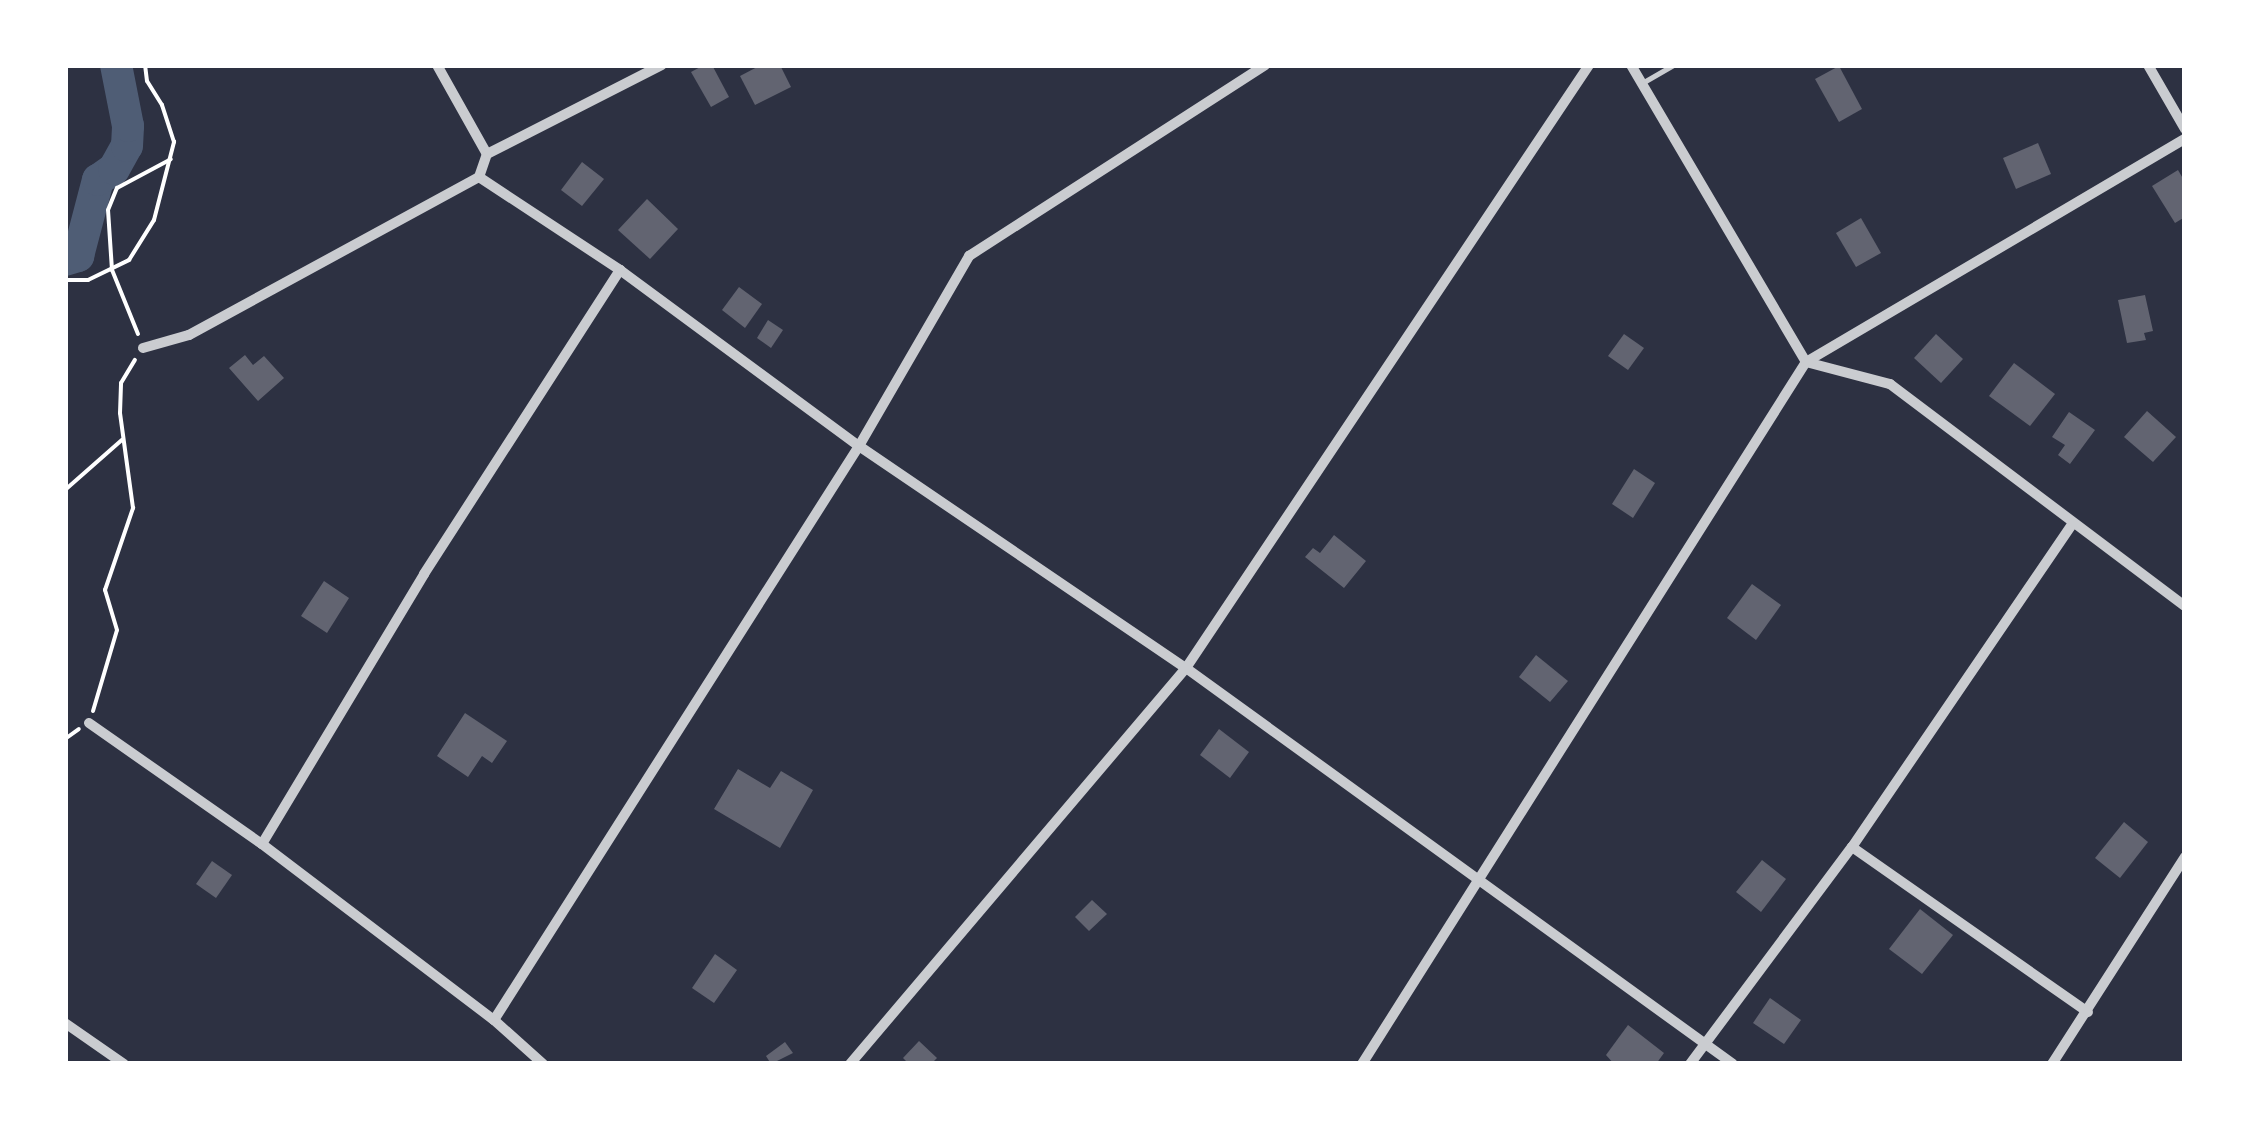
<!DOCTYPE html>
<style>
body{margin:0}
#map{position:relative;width:2250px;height:1129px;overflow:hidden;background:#2d3142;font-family:Lato,sans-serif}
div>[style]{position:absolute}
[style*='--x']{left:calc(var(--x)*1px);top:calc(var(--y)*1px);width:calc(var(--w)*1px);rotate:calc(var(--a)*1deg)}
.river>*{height:32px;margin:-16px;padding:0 16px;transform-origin:16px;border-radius:16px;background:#4f5d75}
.building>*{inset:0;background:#626471}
.path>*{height:4px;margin:-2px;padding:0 2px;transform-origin:2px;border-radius:2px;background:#fff}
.service>*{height:5px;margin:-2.5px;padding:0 2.5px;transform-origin:2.5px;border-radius:2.5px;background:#caccd0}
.minor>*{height:10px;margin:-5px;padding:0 5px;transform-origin:5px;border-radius:5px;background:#caccd0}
span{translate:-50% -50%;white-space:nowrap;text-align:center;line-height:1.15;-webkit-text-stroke:8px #fff;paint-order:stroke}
.frame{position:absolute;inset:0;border:68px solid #fff;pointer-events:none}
</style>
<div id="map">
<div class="river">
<div style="--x:65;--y:260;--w:14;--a:-17"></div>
<div style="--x:78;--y:256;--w:79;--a:-75.3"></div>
<div style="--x:98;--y:180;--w:19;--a:-35"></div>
<div style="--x:114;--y:169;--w:26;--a:-61"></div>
<div style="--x:127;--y:146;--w:20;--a:-87"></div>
<div style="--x:128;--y:126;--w:62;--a:-101.1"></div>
</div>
<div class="building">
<div style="clip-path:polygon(704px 65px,712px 65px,729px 97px,711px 107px,691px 72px)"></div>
<div style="clip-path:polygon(761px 65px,780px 65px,791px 87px,755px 105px,740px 76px)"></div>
<div style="clip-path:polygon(1839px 66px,1862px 109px,1839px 122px,1815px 79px)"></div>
<div style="clip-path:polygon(2038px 143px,2051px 174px,2016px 189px,2003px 158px)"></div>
<div style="clip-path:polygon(582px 162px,604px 179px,582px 206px,561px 190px)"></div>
<div style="clip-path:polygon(2178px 170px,2185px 182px,2185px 217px,2175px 223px,2152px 186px)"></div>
<div style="clip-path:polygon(647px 199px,678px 229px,650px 259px,618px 230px)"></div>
<div style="clip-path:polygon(1861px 218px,1881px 253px,1856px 267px,1836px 233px)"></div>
<div style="clip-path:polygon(739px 287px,762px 304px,745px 328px,722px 310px)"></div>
<div style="clip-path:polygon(2145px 295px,2153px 331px,2144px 333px,2146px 340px,2127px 343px,2118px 300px)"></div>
<div style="clip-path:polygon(768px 320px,783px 330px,771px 348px,757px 338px)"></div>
<div style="clip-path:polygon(1624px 334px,1644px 348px,1628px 370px,1608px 356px)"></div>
<div style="clip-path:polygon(1936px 334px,1963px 359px,1941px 383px,1914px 358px)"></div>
<div style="clip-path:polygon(245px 355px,253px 365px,264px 356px,284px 378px,258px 401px,229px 368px)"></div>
<div style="clip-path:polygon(2014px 363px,2055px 394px,2030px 426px,1989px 396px)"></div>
<div style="clip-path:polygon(2147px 411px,2176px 437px,2153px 462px,2124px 437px)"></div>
<div style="clip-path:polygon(2069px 412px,2095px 430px,2070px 464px,2058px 455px,2065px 445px,2052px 437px)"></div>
<div style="clip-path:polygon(1634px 469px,1655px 483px,1633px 518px,1612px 504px)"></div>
<div style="clip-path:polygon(1334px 535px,1366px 561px,1344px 588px,1305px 557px,1313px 548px,1320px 553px)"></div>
<div style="clip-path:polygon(324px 581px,349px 598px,327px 633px,301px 616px)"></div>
<div style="clip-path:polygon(1752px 584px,1781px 605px,1756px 640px,1727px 618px)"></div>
<div style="clip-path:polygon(1536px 655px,1568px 681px,1550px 702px,1519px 677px)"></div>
<div style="clip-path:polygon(465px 713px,507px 741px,492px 763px,482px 756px,468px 777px,437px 756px)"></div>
<div style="clip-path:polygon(1219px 729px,1249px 752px,1230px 778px,1200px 755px)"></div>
<div style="clip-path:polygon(738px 769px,770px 788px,781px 771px,813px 790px,780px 848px,714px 809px)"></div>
<div style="clip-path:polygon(2124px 822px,2148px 842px,2120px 878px,2095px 858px)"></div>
<div style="clip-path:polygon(1762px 860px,1786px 879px,1761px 912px,1736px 892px)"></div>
<div style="clip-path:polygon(212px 861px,232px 875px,216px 898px,196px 884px)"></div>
<div style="clip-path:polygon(1092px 900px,1107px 914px,1089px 931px,1075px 917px)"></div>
<div style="clip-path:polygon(1920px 909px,1953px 935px,1922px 974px,1889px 949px)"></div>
<div style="clip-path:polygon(715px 954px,737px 970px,714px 1003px,692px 988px)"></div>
<div style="clip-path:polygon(1770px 998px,1801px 1020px,1784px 1044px,1753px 1023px)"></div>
<div style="clip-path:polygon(1628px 1025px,1664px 1053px,1656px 1064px,1614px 1064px,1606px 1055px)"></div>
<div style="clip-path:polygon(919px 1041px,937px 1058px,931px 1064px,909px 1064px,903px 1058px)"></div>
<div style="clip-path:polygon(785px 1042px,793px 1053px,771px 1064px,766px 1056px)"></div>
</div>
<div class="path">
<div style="--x:65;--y:280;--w:23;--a:0"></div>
<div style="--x:88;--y:280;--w:46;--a:-26"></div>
<div style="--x:129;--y:260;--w:47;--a:-58"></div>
<div style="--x:154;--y:220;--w:81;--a:-75.6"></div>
<div style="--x:174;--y:142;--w:39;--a:-108"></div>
<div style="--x:162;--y:105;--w:28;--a:-122"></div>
<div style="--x:147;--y:81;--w:16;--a:-97"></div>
<div style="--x:138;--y:334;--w:69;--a:-112.1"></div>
<div style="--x:112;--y:270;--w:60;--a:-93.8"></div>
<div style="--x:108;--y:210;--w:24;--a:-68"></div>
<div style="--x:117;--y:188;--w:61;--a:-28.2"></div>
<div style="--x:65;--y:490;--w:76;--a:-41.3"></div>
<div style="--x:93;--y:711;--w:84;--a:-73.5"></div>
<div style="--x:117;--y:630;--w:42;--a:-106.7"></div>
<div style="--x:105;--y:590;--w:87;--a:-71.1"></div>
<div style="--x:133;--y:508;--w:96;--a:-97.8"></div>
<div style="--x:120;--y:413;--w:30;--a:-88"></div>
<div style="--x:121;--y:383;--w:27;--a:-59"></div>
<div style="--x:65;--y:739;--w:17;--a:-36"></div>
</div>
<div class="service">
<div style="--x:1642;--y:83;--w:36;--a:-30"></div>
</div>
<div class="minor">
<div style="--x:437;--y:65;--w:102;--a:60.7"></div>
<div style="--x:1631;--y:65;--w:345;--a:59.5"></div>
<div style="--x:1806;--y:362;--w:87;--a:14.7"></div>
<div style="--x:1890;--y:384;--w:369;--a:37"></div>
<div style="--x:2148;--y:65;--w:74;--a:60"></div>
<div style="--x:479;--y:177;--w:169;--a:33.4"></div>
<div style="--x:620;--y:270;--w:297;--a:36.4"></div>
<div style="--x:859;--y:446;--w:395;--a:34.2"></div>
<div style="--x:1186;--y:668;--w:675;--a:35.9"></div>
<div style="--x:143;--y:348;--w:48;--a:-15.8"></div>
<div style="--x:189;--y:335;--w:330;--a:-28.6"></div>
<div style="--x:479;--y:177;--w:24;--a:-71"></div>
<div style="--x:487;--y:154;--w:196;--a:-27"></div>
<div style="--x:89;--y:723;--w:211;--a:35"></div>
<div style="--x:262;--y:844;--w:291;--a:37.2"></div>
<div style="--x:494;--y:1020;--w:66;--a:41.9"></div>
<div style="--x:262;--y:844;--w:315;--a:-59"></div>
<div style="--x:424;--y:574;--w:362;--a:-57.2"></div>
<div style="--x:1852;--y:847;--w:288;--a:35"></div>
<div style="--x:494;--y:1020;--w:680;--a:-57.55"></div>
<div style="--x:859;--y:446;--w:220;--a:-59.9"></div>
<div style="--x:969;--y:256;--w:352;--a:-32.8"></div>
<div style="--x:65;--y:1023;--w:72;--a:34.8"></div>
<div style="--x:850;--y:1064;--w:519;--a:-49.69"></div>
<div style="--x:1186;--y:668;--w:725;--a:-56.24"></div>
<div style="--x:1362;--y:1064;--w:831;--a:-57.69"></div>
<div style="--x:1806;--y:362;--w:440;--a:-30.5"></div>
<div style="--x:1690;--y:1064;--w:271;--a:-53.3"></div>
<div style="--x:1852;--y:847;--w:392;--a:-55.7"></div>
<div style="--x:2052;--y:1064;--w:246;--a:-57.3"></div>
</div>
<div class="frame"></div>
</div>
